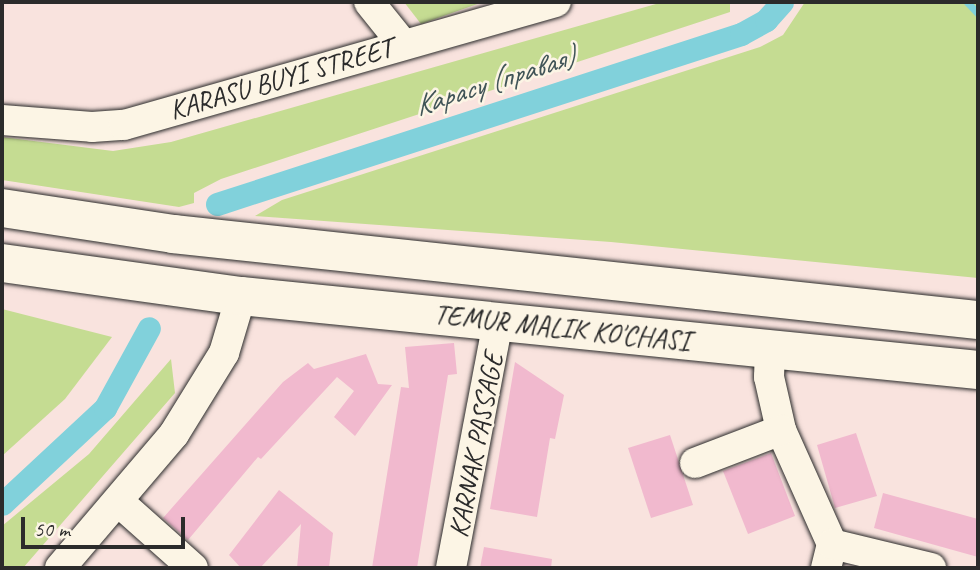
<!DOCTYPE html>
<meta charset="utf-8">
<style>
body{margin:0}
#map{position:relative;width:980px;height:570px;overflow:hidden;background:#f9e3de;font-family:Caveat,sans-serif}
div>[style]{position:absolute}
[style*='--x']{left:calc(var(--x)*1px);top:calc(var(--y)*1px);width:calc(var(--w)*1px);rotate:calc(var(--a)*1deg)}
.green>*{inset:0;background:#c5dc92}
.stream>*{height:7px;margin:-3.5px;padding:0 3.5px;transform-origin:3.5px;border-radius:3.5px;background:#81d1db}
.canal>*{height:23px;margin:-11.5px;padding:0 11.5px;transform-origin:11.5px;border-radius:11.5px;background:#81d1db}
.building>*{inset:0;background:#f1b9ce}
.roads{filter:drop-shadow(0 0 2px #2b2b2b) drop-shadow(0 0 2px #2b2b2b)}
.minor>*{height:30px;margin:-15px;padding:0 15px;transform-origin:15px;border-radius:15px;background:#fcf5e5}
.highway>*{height:38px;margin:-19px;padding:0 19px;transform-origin:19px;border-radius:19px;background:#fcf5e5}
span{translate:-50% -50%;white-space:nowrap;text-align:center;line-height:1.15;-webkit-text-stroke:5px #fcf5e5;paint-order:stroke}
.street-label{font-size:28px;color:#2b2b2b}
.water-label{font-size:30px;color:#405457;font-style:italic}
.frame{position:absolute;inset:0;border:4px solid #2b2b2b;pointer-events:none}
.scale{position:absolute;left:21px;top:517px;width:164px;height:32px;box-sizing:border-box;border:4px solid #2b2b2b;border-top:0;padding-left:9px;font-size:21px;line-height:24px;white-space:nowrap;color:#2b2b2b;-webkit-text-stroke:5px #fcf5e5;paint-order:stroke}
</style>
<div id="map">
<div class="green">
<div style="clip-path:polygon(404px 2px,483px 2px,421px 24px)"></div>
<div style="clip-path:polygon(663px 2px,730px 2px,730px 12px,221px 179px,194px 193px,194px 203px,179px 207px,2px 180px,2px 137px,113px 151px,171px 142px)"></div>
<div style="clip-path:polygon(805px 2px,978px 2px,978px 278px,611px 242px,255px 216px,282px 200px,760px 47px,783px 35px)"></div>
<div style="clip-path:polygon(2px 309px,112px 337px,65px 399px,2px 456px)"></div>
<div style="clip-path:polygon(171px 359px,175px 393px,23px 568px,2px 568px,2px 526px,89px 454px)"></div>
</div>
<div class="stream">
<div style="--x:967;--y:2;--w:16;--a:47"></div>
</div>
<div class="canal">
<div style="--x:217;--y:204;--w:551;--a:-17.97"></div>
<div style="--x:741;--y:34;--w:29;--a:-29"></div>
<div style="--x:766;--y:20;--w:24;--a:-48"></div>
<div style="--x:2;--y:504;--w:141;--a:-43"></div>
<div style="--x:105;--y:408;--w:91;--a:-61.2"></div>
</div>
<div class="building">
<div style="clip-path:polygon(454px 343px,457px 374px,448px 375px,417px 568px,372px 568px,401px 387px,409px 388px,405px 347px)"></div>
<div style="clip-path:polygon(366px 354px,378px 384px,392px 385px,355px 436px,334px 417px,354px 391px,337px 377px,261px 459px,258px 457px,188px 540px,163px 518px,283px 382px,308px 363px,314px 369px)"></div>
<div style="clip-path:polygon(515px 362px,564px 395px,555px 439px,550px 438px,537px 517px,490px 509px)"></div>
<div style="clip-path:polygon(856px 433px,877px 496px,835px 508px,817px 445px)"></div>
<div style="clip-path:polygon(670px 435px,693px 505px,651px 518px,628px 448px)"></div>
<div style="clip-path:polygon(771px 453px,795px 516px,748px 534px,723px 471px)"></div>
<div style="clip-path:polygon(279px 490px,333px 533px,329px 568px,297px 568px,301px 524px,260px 568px,241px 568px,229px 555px)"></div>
<div style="clip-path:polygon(883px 493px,978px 519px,978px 557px,874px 528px)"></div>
<div style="clip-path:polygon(484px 547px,552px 559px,551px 568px,480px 568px)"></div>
</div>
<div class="roads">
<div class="minor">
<div style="--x:369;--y:2;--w:53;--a:51.2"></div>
<div style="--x:2;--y:120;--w:90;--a:4.4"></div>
<div style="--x:92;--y:127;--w:32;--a:-4"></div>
<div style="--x:124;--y:125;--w:449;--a:-15.9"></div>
<div style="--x:770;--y:349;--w:28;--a:92"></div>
<div style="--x:769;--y:377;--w:54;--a:77.2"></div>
<div style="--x:781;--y:430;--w:125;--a:65.9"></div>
<div style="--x:832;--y:544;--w:25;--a:104"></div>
<div style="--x:695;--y:463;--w:92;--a:-21"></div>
<div style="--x:119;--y:502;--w:99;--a:41.7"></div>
<div style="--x:832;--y:544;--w:102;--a:13.6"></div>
<div style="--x:60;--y:568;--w:176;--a:-49.6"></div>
<div style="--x:174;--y:434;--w:95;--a:-58.3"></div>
<div style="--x:224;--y:353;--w:59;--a:-73.4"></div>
<div style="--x:451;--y:568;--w:251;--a:-79.2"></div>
</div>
<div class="highway">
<div style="--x:2;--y:208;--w:173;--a:8.6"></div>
<div style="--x:173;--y:234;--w:810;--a:6.1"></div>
<div style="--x:2;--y:263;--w:241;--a:7.9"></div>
<div style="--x:241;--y:296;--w:741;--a:5.73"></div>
</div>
</div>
<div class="street-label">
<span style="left:281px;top:79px;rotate:-16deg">KARASU BUYI STREET</span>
<span style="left:562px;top:328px;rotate:6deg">TEMUR MALIK KO'CHASI</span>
<span style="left:476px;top:445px;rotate:-79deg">KARNAK PASSAGE</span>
</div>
<div class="water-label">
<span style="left:494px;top:81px;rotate:-18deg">Карасу (правая)</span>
</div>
<div class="frame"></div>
<div class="scale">50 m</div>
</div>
